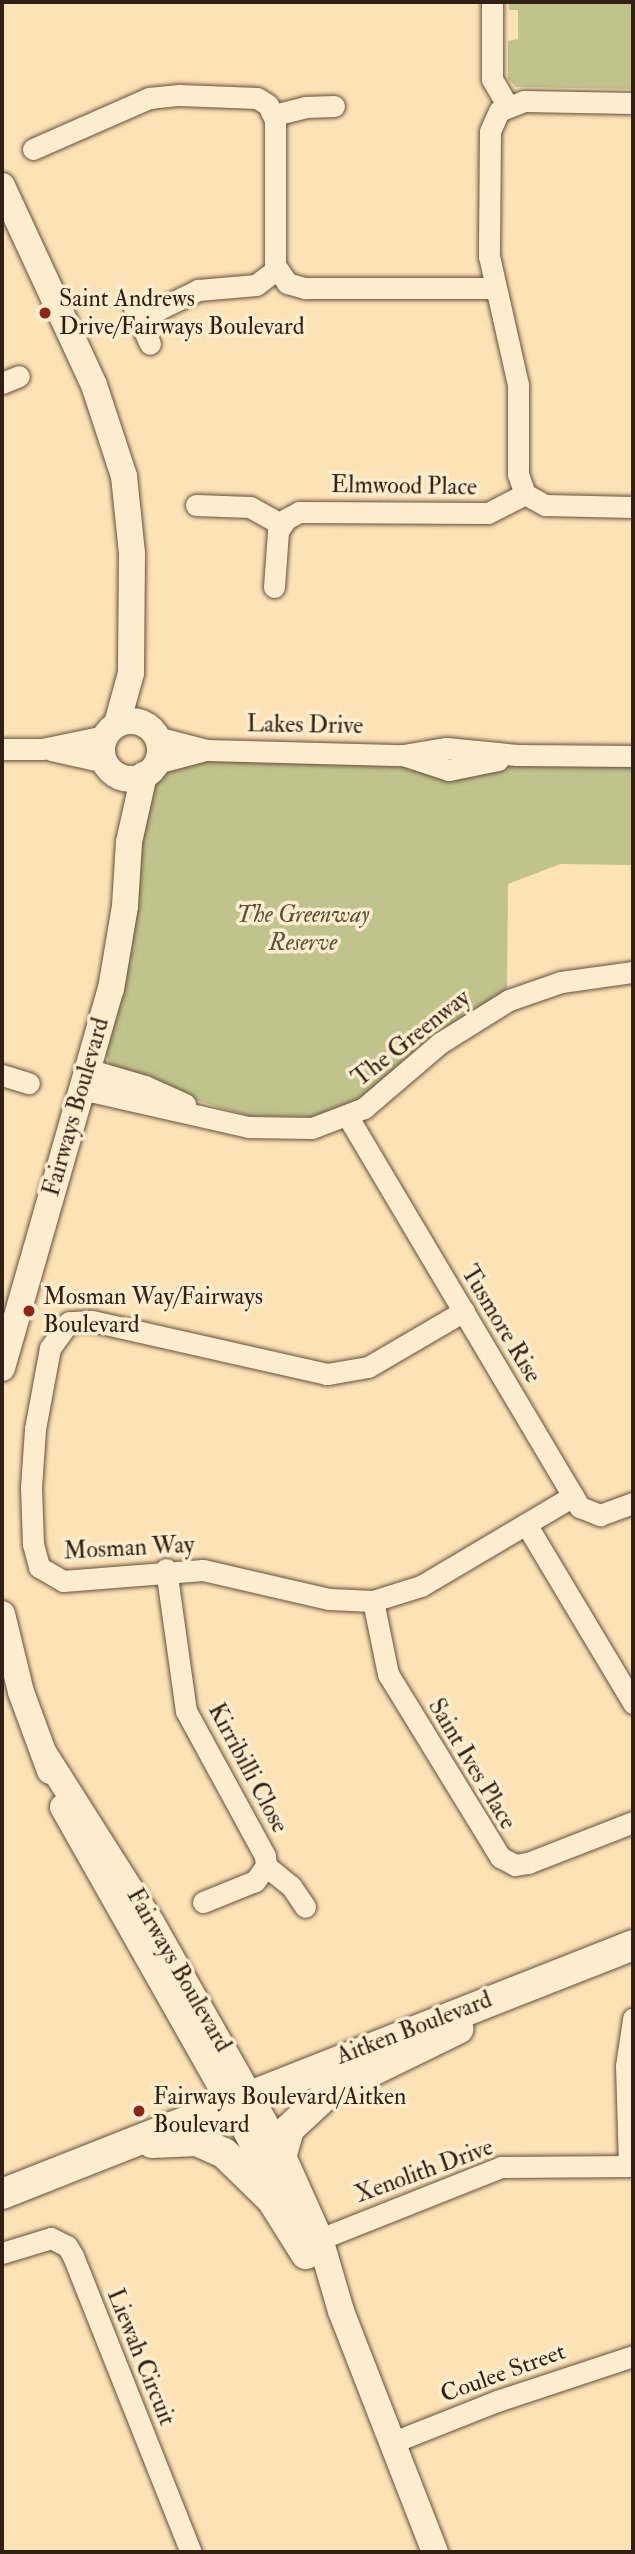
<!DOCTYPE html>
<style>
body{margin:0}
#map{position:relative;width:635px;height:2554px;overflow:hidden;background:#fce3b5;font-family:"IM FELL Double Pica",serif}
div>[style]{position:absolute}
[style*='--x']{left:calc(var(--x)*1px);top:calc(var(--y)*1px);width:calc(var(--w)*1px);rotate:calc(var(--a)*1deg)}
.green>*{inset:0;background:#c1c38c}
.roads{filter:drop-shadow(0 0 2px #66503c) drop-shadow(0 0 2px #66503c)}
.minor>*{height:21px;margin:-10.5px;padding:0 10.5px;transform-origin:10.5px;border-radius:10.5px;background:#fdedcf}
.tertiary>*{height:26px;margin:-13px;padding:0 13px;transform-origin:13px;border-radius:13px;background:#fdedcf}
.tertiary>.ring{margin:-13px;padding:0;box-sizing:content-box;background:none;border:26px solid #fdedcf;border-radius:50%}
.secondary>*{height:30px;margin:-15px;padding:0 15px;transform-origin:15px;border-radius:15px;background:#fdedcf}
.dots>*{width:19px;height:19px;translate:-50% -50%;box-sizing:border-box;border:4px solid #fdedcf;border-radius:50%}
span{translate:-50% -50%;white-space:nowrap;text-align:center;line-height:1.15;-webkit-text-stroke:7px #fdedcf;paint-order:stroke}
.poi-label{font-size:24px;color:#341f14}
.left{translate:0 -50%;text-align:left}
.street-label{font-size:24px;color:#341f14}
.park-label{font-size:24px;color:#5e5038;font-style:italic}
.frame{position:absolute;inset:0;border:4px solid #341f14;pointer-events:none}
</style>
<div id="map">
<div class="green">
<div style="clip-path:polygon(509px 2px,633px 2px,633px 89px,516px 87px,508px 79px,508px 41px,518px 39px,518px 10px,509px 10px)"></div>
<div style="clip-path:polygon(209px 761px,633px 766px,633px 865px,560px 864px,508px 884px,507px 992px,431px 1038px,368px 1096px,313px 1117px,249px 1116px,178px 1095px,110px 1065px,106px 1055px,132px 947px,142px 813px,156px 772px,182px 762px)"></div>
</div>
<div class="roads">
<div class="minor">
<div style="--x:492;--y:2;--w:77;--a:90"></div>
<div style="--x:492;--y:79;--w:30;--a:60"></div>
<div style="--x:633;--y:103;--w:109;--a:-178.9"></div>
<div style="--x:524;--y:101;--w:27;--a:158"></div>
<div style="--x:499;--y:111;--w:22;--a:114"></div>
<div style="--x:490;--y:131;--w:125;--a:90.5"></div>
<div style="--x:489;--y:256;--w:132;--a:77.3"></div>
<div style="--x:518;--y:385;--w:89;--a:90"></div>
<div style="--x:518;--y:474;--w:21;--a:71"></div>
<div style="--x:525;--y:494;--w:23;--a:29"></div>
<div style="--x:545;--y:505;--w:88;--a:1.3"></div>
<div style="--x:274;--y:115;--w:32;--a:-14"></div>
<div style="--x:305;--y:107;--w:29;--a:-2"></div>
<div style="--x:33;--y:149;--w:127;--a:-23.7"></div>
<div style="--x:149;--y:98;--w:30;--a:-6"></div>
<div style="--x:179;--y:95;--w:78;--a:2.2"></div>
<div style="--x:257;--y:98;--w:13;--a:32"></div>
<div style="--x:268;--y:105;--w:17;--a:65"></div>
<div style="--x:275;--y:120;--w:145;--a:90"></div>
<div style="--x:275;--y:265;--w:22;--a:56"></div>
<div style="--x:287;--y:283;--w:19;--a:16"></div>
<div style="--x:305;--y:288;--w:189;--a:0"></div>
<div style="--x:134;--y:308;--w:39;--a:66"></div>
<div style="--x:139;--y:319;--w:66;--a:-26.2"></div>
<div style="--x:198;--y:290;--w:58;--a:-4.9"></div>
<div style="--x:256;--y:285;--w:25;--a:-37"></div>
<div style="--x:2;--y:383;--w:18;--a:-22"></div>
<div style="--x:196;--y:505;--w:54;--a:2.1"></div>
<div style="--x:250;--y:507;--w:35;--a:29"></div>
<div style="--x:274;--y:587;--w:56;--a:-85.9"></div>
<div style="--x:278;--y:531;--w:14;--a:-56"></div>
<div style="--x:286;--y:519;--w:15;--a:-28"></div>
<div style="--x:299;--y:512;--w:189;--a:0.3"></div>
<div style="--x:488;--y:513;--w:42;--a:-27.2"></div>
<div style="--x:156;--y:737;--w:53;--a:14.3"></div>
<div style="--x:207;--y:750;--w:196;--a:1.5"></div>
<div style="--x:403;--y:755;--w:44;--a:-9.2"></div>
<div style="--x:446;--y:748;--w:71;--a:5.6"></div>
<div style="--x:517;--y:755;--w:116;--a:0.5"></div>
<div style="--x:2;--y:749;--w:40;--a:0"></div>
<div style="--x:42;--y:749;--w:64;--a:-11.7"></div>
<div style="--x:51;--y:750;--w:55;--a:12.5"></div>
<div style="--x:403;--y:755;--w:48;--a:18.1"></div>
<div style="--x:449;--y:770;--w:50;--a:-11.5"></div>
<div style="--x:156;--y:763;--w:48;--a:-14.6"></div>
<div style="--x:87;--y:1069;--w:60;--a:16.3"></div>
<div style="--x:145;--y:1086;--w:44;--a:24.2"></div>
<div style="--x:2;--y:1075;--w:28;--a:17"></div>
<div style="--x:81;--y:1089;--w:171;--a:12.8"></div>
<div style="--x:248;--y:1127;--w:64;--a:0.9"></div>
<div style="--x:312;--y:1128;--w:56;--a:-21"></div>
<div style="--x:364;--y:1108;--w:100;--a:-40.5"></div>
<div style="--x:440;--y:1043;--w:81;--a:-31.9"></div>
<div style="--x:509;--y:1000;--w:55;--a:-19.1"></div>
<div style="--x:561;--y:982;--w:73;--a:-7.9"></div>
<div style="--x:348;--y:1117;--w:454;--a:59.3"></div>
<div style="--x:580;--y:1507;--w:22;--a:22"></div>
<div style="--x:600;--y:1515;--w:35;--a:-20"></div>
<div style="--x:464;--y:1311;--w:111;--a:149.7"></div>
<div style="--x:368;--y:1367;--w:42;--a:170.3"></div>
<div style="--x:327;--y:1374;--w:242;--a:-167.3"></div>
<div style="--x:91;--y:1321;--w:22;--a:177"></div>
<div style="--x:69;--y:1322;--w:32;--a:126"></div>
<div style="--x:50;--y:1348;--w:82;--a:100.5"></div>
<div style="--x:35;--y:1429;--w:58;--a:93.9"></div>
<div style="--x:31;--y:1487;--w:57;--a:88"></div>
<div style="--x:33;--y:1544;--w:24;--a:75"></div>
<div style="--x:39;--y:1567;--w:28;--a:30"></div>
<div style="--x:63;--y:1581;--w:140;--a:-4.5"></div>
<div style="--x:203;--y:1570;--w:129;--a:13"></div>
<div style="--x:329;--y:1599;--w:44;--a:2.6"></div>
<div style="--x:373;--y:1601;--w:50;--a:-17.4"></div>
<div style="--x:421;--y:1586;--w:177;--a:-30.6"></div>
<div style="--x:526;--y:1524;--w:209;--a:59.1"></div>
<div style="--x:166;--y:1569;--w:143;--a:82"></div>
<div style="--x:186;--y:1711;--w:165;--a:61.4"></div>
<div style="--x:265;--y:1856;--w:10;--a:84"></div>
<div style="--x:266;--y:1866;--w:19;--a:126"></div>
<div style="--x:255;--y:1881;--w:56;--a:158"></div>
<div style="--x:373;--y:1601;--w:75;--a:78.4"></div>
<div style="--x:388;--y:1674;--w:215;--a:58.5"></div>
<div style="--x:500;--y:1857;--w:17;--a:28"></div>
<div style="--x:515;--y:1865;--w:13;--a:-9"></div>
<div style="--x:528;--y:1863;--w:113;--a:-21.3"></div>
<div style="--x:266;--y:1866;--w:32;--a:39"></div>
<div style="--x:291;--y:1886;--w:25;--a:56"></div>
<div style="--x:629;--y:2166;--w:100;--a:-91.7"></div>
<div style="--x:626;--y:2066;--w:48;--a:-81.5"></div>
<div style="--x:320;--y:2239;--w:195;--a:-21.7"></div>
<div style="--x:501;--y:2167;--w:132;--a:-0.4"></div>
<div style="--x:2;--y:2253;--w:51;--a:-17"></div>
<div style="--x:51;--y:2238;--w:18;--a:27"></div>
<div style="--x:67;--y:2246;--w:12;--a:59"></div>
<div style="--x:73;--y:2256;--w:319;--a:68.3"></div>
<div style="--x:391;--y:2443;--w:114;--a:-21.6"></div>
<div style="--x:497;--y:2401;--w:143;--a:-18.3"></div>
</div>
<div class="tertiary">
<div style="--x:2;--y:186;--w:219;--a:65.2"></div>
<div style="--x:94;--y:385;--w:96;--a:71.8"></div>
<div style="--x:124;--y:476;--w:78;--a:84.1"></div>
<div style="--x:132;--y:554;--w:119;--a:90.5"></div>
<div style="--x:131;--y:673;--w:53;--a:105.4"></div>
<div class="ring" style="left:102px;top:721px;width:32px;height:32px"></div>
<div style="--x:2;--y:1368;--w:394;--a:-74"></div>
<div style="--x:111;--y:989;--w:84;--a:-80.4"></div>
<div style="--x:125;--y:906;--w:64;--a:-86.4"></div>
<div style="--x:129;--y:842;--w:69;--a:-77.4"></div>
<div style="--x:2;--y:1614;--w:80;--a:76.3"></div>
<div style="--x:21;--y:1692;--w:84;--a:69.8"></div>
<div style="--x:45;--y:1755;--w:198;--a:57.6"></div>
<div style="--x:151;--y:1922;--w:266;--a:60.5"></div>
<div style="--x:282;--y:2154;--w:93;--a:65.9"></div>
<div style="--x:320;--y:2239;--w:75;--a:73.7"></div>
<div style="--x:341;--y:2311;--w:259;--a:68.7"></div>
<div style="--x:63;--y:1807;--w:372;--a:60.5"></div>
<div style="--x:246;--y:2131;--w:87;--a:63.4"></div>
</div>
<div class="secondary">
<div style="--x:152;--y:2143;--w:45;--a:-2.5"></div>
<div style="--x:197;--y:2141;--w:30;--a:24"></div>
<div style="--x:224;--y:2153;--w:67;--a:44.4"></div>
<div style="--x:272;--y:2200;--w:64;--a:57.8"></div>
<div style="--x:282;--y:2154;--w:26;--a:-74"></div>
<div style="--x:289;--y:2129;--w:54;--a:-42.8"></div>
<div style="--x:329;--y:2092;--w:144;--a:-26"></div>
<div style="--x:2;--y:2194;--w:678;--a:-21.53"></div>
</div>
</div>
<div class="dots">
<div style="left:45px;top:313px;background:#8f2418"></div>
<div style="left:29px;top:1311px;background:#8f2418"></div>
<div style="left:139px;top:2111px;background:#8f2418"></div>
</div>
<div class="poi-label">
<span class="left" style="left:59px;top:313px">Saint Andrews<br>Drive/Fairways Boulevard</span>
<span class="left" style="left:43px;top:1311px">Mosman Way/Fairways<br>Boulevard</span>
<span class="left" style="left:153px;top:2111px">Fairways Boulevard/Aitken<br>Boulevard</span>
</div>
<div class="street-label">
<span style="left:404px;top:486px;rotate:1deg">Elmwood Place</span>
<span style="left:305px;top:725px;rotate:1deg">Lakes Drive</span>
<span style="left:411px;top:1038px;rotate:-38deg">The Greenway</span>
<span style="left:76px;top:1107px;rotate:-74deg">Fairways Boulevard</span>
<span style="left:501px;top:1324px;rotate:59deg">Tusmore Rise</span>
<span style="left:129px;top:1548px;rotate:-3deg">Mosman Way</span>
<span style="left:472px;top:1764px;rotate:59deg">Saint Ives Place</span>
<span style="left:248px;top:1768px;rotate:62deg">Kirribilli Close</span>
<span style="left:179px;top:1970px;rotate:60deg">Fairways Boulevard</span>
<span style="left:414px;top:2028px;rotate:-21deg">Aitken Boulevard</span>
<span style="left:424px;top:2171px;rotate:-20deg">Xenolith Drive</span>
<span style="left:141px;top:2357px;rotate:68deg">Liewah Circuit</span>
<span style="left:503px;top:2373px;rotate:-20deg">Coulee Street</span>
</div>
<div class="park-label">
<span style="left:303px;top:929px">The Greenway<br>Reserve</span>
</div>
<div class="frame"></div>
</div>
